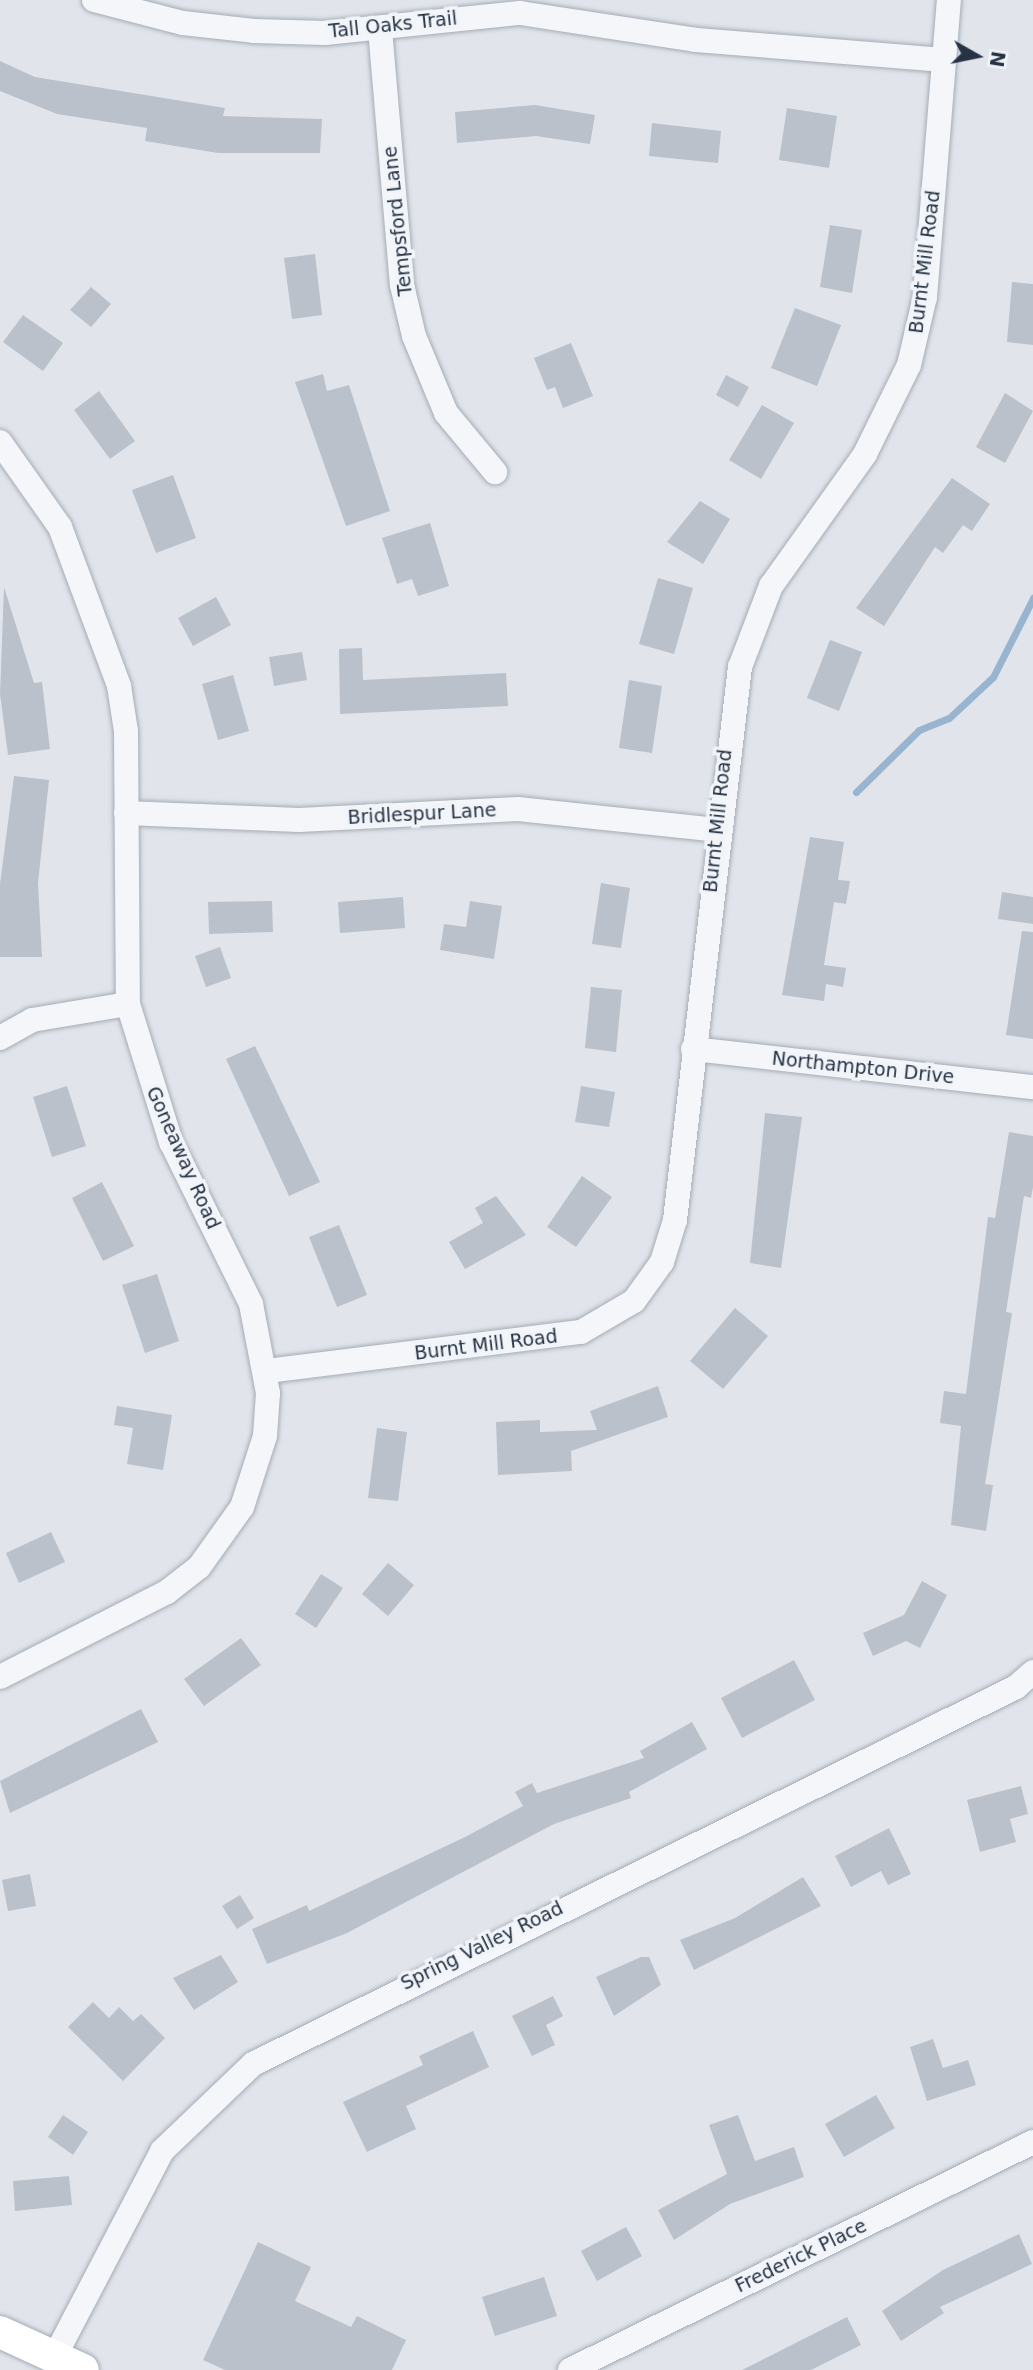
<!DOCTYPE html>
<style>
body{margin:0}
#map{position:relative;width:1033px;height:2370px;overflow:hidden;background:#e1e5eb;font-family:"DejaVu Sans",sans-serif}
div>[style]{position:absolute}
[style*='--x']{left:calc(var(--x)*1px);top:calc(var(--y)*1px);width:calc(var(--w)*1px);rotate:calc(var(--a)*1deg)}
.stream>*{height:7px;margin:-3.5px;padding:0 3.5px;transform-origin:3.5px;border-radius:3.5px;background:#98b4cf}
.building>*{inset:0;background:#bac1cb}
.roads{filter:drop-shadow(0 0 2px #a5acb6) drop-shadow(0 0 2px #a5acb6)}
.minor>*{height:24px;margin:-12px;padding:0 12px;transform-origin:12px;border-radius:12px;background:#f4f6f9}
.major>*{height:32px;margin:-16px;padding:0 16px;transform-origin:16px;border-radius:16px;background:#fff}
span{translate:-50% -50%;white-space:nowrap;text-align:center;line-height:1.15;-webkit-text-stroke:7px #f1f4f8;paint-order:stroke}
.street-label{font-size:19px;color:#273345}
.north{position:absolute;left:942px;top:21px;width:70px;height:70px;-webkit-text-stroke:5px #f1f4f8;paint-order:stroke;rotate:99deg;font-size:19px;font-weight:700;line-height:28px;text-align:center;color:#273345}
.north::after{content:'';display:block;margin:auto;width:24px;height:32px;background:#273345;clip-path:polygon(50% 0,100% 100%,50% 72%,0 100%)}
</style>
<div id="map">
<div class="stream">
<div style="--x:856;--y:792;--w:88;--a:-44.5"></div>
<div style="--x:919;--y:730;--w:32;--a:-22"></div>
<div style="--x:949;--y:718;--w:60;--a:-43"></div>
<div style="--x:993;--y:677;--w:89;--a:-63.1"></div>
</div>
<div class="building">
<div style="clip-path:polygon(0 61px,35px 77px,225px 108px,223px 116px,322px 119px,320px 153px,218px 153px,145px 141px,147px 128px,57px 114px,0 91px)"></div>
<div style="clip-path:polygon(535px 105px,595px 115px,590px 144px,536px 136px,457px 143px,455px 112px)"></div>
<div style="clip-path:polygon(787px 108px,837px 116px,829px 168px,779px 160px)"></div>
<div style="clip-path:polygon(652px 123px,721px 131px,718px 163px,649px 156px)"></div>
<div style="clip-path:polygon(830px 225px,862px 230px,852px 293px,820px 287px)"></div>
<div style="clip-path:polygon(315px 254px,322px 315px,292px 319px,284px 258px)"></div>
<div style="clip-path:polygon(1012px 282px,1033px 284px,1033px 345px,1007px 342px)"></div>
<div style="clip-path:polygon(91px 287px,111px 304px,91px 327px,70px 310px)"></div>
<div style="clip-path:polygon(795px 308px,841px 325px,817px 386px,771px 368px)"></div>
<div style="clip-path:polygon(23px 315px,63px 343px,43px 371px,3px 342px)"></div>
<div style="clip-path:polygon(571px 343px,593px 396px,563px 408px,555px 387px,547px 390px,534px 358px)"></div>
<div style="clip-path:polygon(323px 374px,327px 391px,349px 385px,390px 511px,346px 526px,295px 382px)"></div>
<div style="clip-path:polygon(726px 375px,749px 387px,738px 407px,716px 395px)"></div>
<div style="clip-path:polygon(99px 391px,135px 441px,110px 459px,74px 410px)"></div>
<div style="clip-path:polygon(1005px 393px,1033px 411px,1005px 463px,976px 447px)"></div>
<div style="clip-path:polygon(762px 405px,794px 423px,761px 479px,729px 460px)"></div>
<div style="clip-path:polygon(173px 475px,196px 538px,156px 553px,132px 490px)"></div>
<div style="clip-path:polygon(952px 478px,990px 504px,972px 531px,963px 525px,943px 553px,935px 547px,884px 626px,856px 608px)"></div>
<div style="clip-path:polygon(700px 501px,730px 519px,703px 564px,667px 542px)"></div>
<div style="clip-path:polygon(430px 523px,449px 586px,418px 596px,412px 579px,397px 584px,382px 538px)"></div>
<div style="clip-path:polygon(658px 578px,693px 588px,674px 654px,639px 644px)"></div>
<div style="clip-path:polygon(4px 587px,34px 683px,42px 682px,50px 749px,8px 755px,0 694px)"></div>
<div style="clip-path:polygon(216px 597px,231px 625px,193px 646px,178px 618px)"></div>
<div style="clip-path:polygon(830px 640px,862px 652px,839px 711px,807px 698px)"></div>
<div style="clip-path:polygon(362px 648px,363px 680px,506px 673px,508px 706px,340px 714px,339px 649px)"></div>
<div style="clip-path:polygon(302px 652px,307px 680px,274px 686px,269px 657px)"></div>
<div style="clip-path:polygon(233px 675px,249px 731px,218px 740px,202px 684px)"></div>
<div style="clip-path:polygon(629px 680px,662px 686px,652px 753px,619px 748px)"></div>
<div style="clip-path:polygon(14px 776px,49px 780px,38px 883px,42px 957px,0 957px,0 884px)"></div>
<div style="clip-path:polygon(810px 837px,844px 842px,838px 880px,850px 881px,846px 904px,834px 902px,824px 965px,846px 968px,843px 987px,826px 984px,824px 1001px,782px 995px)"></div>
<div style="clip-path:polygon(601px 883px,630px 888px,621px 948px,592px 944px)"></div>
<div style="clip-path:polygon(1002px 892px,1033px 897px,1033px 924px,998px 919px)"></div>
<div style="clip-path:polygon(403px 897px,405px 928px,340px 933px,338px 902px)"></div>
<div style="clip-path:polygon(272px 901px,273px 932px,209px 934px,208px 902px)"></div>
<div style="clip-path:polygon(470px 901px,502px 906px,494px 959px,440px 950px,444px 924px,466px 927px)"></div>
<div style="clip-path:polygon(1022px 931px,1033px 932px,1033px 1039px,1006px 1035px)"></div>
<div style="clip-path:polygon(220px 947px,231px 978px,206px 987px,195px 956px)"></div>
<div style="clip-path:polygon(591px 987px,622px 990px,616px 1052px,585px 1048px)"></div>
<div style="clip-path:polygon(255px 1046px,320px 1182px,289px 1196px,226px 1059px)"></div>
<div style="clip-path:polygon(67px 1086px,86px 1146px,52px 1157px,33px 1097px)"></div>
<div style="clip-path:polygon(581px 1086px,615px 1092px,609px 1127px,575px 1122px)"></div>
<div style="clip-path:polygon(765px 1113px,802px 1117px,781px 1268px,750px 1263px)"></div>
<div style="clip-path:polygon(1009px 1132px,1033px 1136px,1033px 1187px,1031px 1198px,1024px 1196px,1006px 1312px,1012px 1313px,985px 1484px,993px 1485px,986px 1531px,951px 1525px,961px 1426px,940px 1423px,944px 1391px,966px 1394px,988px 1217px,995px 1218px)"></div>
<div style="clip-path:polygon(582px 1176px,612px 1197px,576px 1247px,547px 1227px)"></div>
<div style="clip-path:polygon(102px 1182px,134px 1246px,103px 1261px,72px 1198px)"></div>
<div style="clip-path:polygon(496px 1196px,526px 1235px,465px 1269px,449px 1242px,483px 1223px,475px 1208px)"></div>
<div style="clip-path:polygon(339px 1225px,367px 1295px,337px 1307px,309px 1237px)"></div>
<div style="clip-path:polygon(157px 1274px,179px 1341px,145px 1353px,122px 1285px)"></div>
<div style="clip-path:polygon(735px 1308px,768px 1336px,723px 1389px,690px 1361px)"></div>
<div style="clip-path:polygon(658px 1386px,668px 1417px,571px 1451px,572px 1471px,498px 1475px,496px 1422px,540px 1420px,540px 1432px,597px 1430px,590px 1411px)"></div>
<div style="clip-path:polygon(117px 1406px,172px 1415px,163px 1470px,127px 1464px,133px 1428px,114px 1425px)"></div>
<div style="clip-path:polygon(377px 1428px,407px 1432px,398px 1501px,368px 1498px)"></div>
<div style="clip-path:polygon(51px 1532px,65px 1562px,19px 1583px,6px 1553px)"></div>
<div style="clip-path:polygon(388px 1563px,414px 1585px,388px 1616px,362px 1594px)"></div>
<div style="clip-path:polygon(321px 1574px,343px 1588px,316px 1628px,295px 1614px)"></div>
<div style="clip-path:polygon(922px 1581px,947px 1595px,920px 1648px,906px 1641px,873px 1656px,863px 1633px,904px 1615px)"></div>
<div style="clip-path:polygon(241px 1638px,261px 1665px,204px 1706px,184px 1679px)"></div>
<div style="clip-path:polygon(794px 1660px,815px 1700px,742px 1738px,721px 1698px)"></div>
<div style="clip-path:polygon(141px 1709px,158px 1742px,10px 1813px,0 1781px)"></div>
<div style="clip-path:polygon(692px 1722px,707px 1749px,629px 1792px,631px 1798px,554px 1824px,347px 1933px,267px 1964px,252px 1929px,307px 1905px,309px 1911px,465px 1837px,523px 1806px,515px 1792px,532px 1783px,537px 1793px,644px 1758px,640px 1751px)"></div>
<div style="clip-path:polygon(1021px 1786px,1028px 1814px,1010px 1819px,1016px 1842px,980px 1852px,967px 1800px)"></div>
<div style="clip-path:polygon(889px 1828px,911px 1874px,888px 1885px,881px 1871px,851px 1887px,835px 1856px)"></div>
<div style="clip-path:polygon(30px 1874px,36px 1906px,8px 1911px,2px 1880px)"></div>
<div style="clip-path:polygon(803px 1877px,821px 1906px,694px 1970px,680px 1940px,735px 1918px)"></div>
<div style="clip-path:polygon(240px 1895px,254px 1918px,237px 1929px,222px 1906px)"></div>
<div style="clip-path:polygon(221px 1955px,238px 1982px,194px 2010px,173px 1978px)"></div>
<div style="clip-path:polygon(641px 1957px,649px 1957px,661px 1985px,614px 2016px,596px 1977px)"></div>
<div style="clip-path:polygon(553px 1996px,563px 2016px,546px 2025px,555px 2045px,532px 2056px,512px 2016px)"></div>
<div style="clip-path:polygon(93px 2002px,109px 2018px,119px 2007px,133px 2021px,141px 2014px,165px 2038px,123px 2081px,68px 2027px)"></div>
<div style="clip-path:polygon(473px 2031px,489px 2067px,406px 2106px,416px 2129px,367px 2152px,343px 2102px,423px 2065px,419px 2056px)"></div>
<div style="clip-path:polygon(933px 2039px,943px 2068px,968px 2060px,976px 2085px,927px 2101px,910px 2047px)"></div>
<div style="clip-path:polygon(876px 2095px,895px 2128px,844px 2157px,825px 2124px)"></div>
<div style="clip-path:polygon(63px 2115px,88px 2132px,73px 2155px,48px 2137px)"></div>
<div style="clip-path:polygon(738px 2115px,755px 2161px,794px 2147px,804px 2177px,730px 2204px,674px 2240px,658px 2210px,727px 2174px,709px 2125px)"></div>
<div style="clip-path:polygon(69px 2176px,72px 2205px,15px 2211px,13px 2181px)"></div>
<div style="clip-path:polygon(626px 2227px,642px 2256px,597px 2281px,581px 2251px)"></div>
<div style="clip-path:polygon(1019px 2234px,1032px 2264px,940px 2307px,944px 2313px,901px 2341px,882px 2311px,943px 2270px)"></div>
<div style="clip-path:polygon(258px 2242px,311px 2267px,295px 2301px,351px 2327px,357px 2316px,406px 2340px,392px 2370px,225px 2370px,203px 2360px)"></div>
<div style="clip-path:polygon(544px 2277px,557px 2316px,495px 2336px,482px 2297px)"></div>
<div style="clip-path:polygon(847px 2317px,861px 2345px,811px 2370px,742px 2370px)"></div>
</div>
<div class="roads">
<div class="minor">
<div style="--x:94;--y:0;--w:92;--a:14.5"></div>
<div style="--x:183;--y:23;--w:71;--a:6.4"></div>
<div style="--x:254;--y:31;--w:71;--a:1.6"></div>
<div style="--x:325;--y:33;--w:196;--a:-5.9"></div>
<div style="--x:520;--y:13;--w:178;--a:8.7"></div>
<div style="--x:696;--y:40;--w:249;--a:4.6"></div>
<div style="--x:380;--y:29;--w:257;--a:85.1"></div>
<div style="--x:402;--y:285;--w:52;--a:76.8"></div>
<div style="--x:414;--y:336;--w:83;--a:67.4"></div>
<div style="--x:446;--y:413;--w:77;--a:50.3"></div>
<div style="--x:0;--y:442;--w:104;--a:54.8"></div>
<div style="--x:60;--y:527;--w:170;--a:69.6"></div>
<div style="--x:119;--y:686;--w:46;--a:81.2"></div>
<div style="--x:126;--y:731;--w:273;--a:89.6"></div>
<div style="--x:128;--y:1004;--w:145;--a:72.7"></div>
<div style="--x:171;--y:1142;--w:181;--a:63.7"></div>
<div style="--x:251;--y:1304;--w:91;--a:79.2"></div>
<div style="--x:268;--y:1393;--w:43;--a:94"></div>
<div style="--x:265;--y:1436;--w:75;--a:107.9"></div>
<div style="--x:242;--y:1507;--w:74;--a:125.6"></div>
<div style="--x:199;--y:1567;--w:41;--a:142"></div>
<div style="--x:167;--y:1592;--w:187;--a:153"></div>
<div style="--x:126;--y:813;--w:173;--a:2.3"></div>
<div style="--x:299;--y:820;--w:219;--a:-2.9"></div>
<div style="--x:518;--y:809;--w:200;--a:6"></div>
<div style="--x:0;--y:1038;--w:37;--a:-29"></div>
<div style="--x:32;--y:1020;--w:97;--a:-9.5"></div>
<div style="--x:693;--y:1049;--w:342;--a:6.4"></div>
<div style="--x:267;--y:1371;--w:316;--a:-7.1"></div>
<div style="--x:581;--y:1332;--w:61;--a:-30.3"></div>
<div style="--x:634;--y:1301;--w:48;--a:-54.3"></div>
<div style="--x:662;--y:1262;--w:44;--a:-72.8"></div>
<div style="--x:675;--y:1220;--w:557;--a:-83.3"></div>
<div style="--x:740;--y:667;--w:87;--a:-69.1"></div>
<div style="--x:771;--y:586;--w:162;--a:-54.5"></div>
<div style="--x:865;--y:454;--w:99;--a:-63.7"></div>
<div style="--x:909;--y:365;--w:70;--a:-76.8"></div>
<div style="--x:925;--y:297;--w:298;--a:-85.4"></div>
<div style="--x:55;--y:2356;--w:231;--a:-62.4"></div>
<div style="--x:162;--y:2151;--w:126;--a:-43.7"></div>
<div style="--x:253;--y:2064;--w:851;--a:-26.29"></div>
<div style="--x:1016;--y:1687;--w:23;--a:-41"></div>
<div style="--x:570;--y:2370;--w:516;--a:-26.22"></div>
</div>
<div class="major">
<div style="--x:0;--y:2332;--w:91;--a:24.6"></div>
</div>
</div>
<div class="street-label">
<span style="left:393px;top:25px;rotate:-6deg">Tall Oaks Trail</span>
<span style="left:398px;top:221px;rotate:-96deg">Tempsford Lane</span>
<span style="left:925px;top:262px;rotate:-83deg">Burnt Mill Road</span>
<span style="left:422px;top:814px;rotate:-3deg">Bridlespur Lane</span>
<span style="left:718px;top:821px;rotate:-84deg">Burnt Mill Road</span>
<span style="left:863px;top:1068px;rotate:6deg">Northampton Drive</span>
<span style="left:183px;top:1158px;rotate:66deg">Goneaway Road</span>
<span style="left:486px;top:1345px;rotate:-7deg">Burnt Mill Road</span>
<span style="left:482px;top:1946px;rotate:-26deg">Spring Valley Road</span>
<span style="left:801px;top:2256px;rotate:-26deg">Frederick Place</span>
</div>
<div class="north">N</div>
</div>
